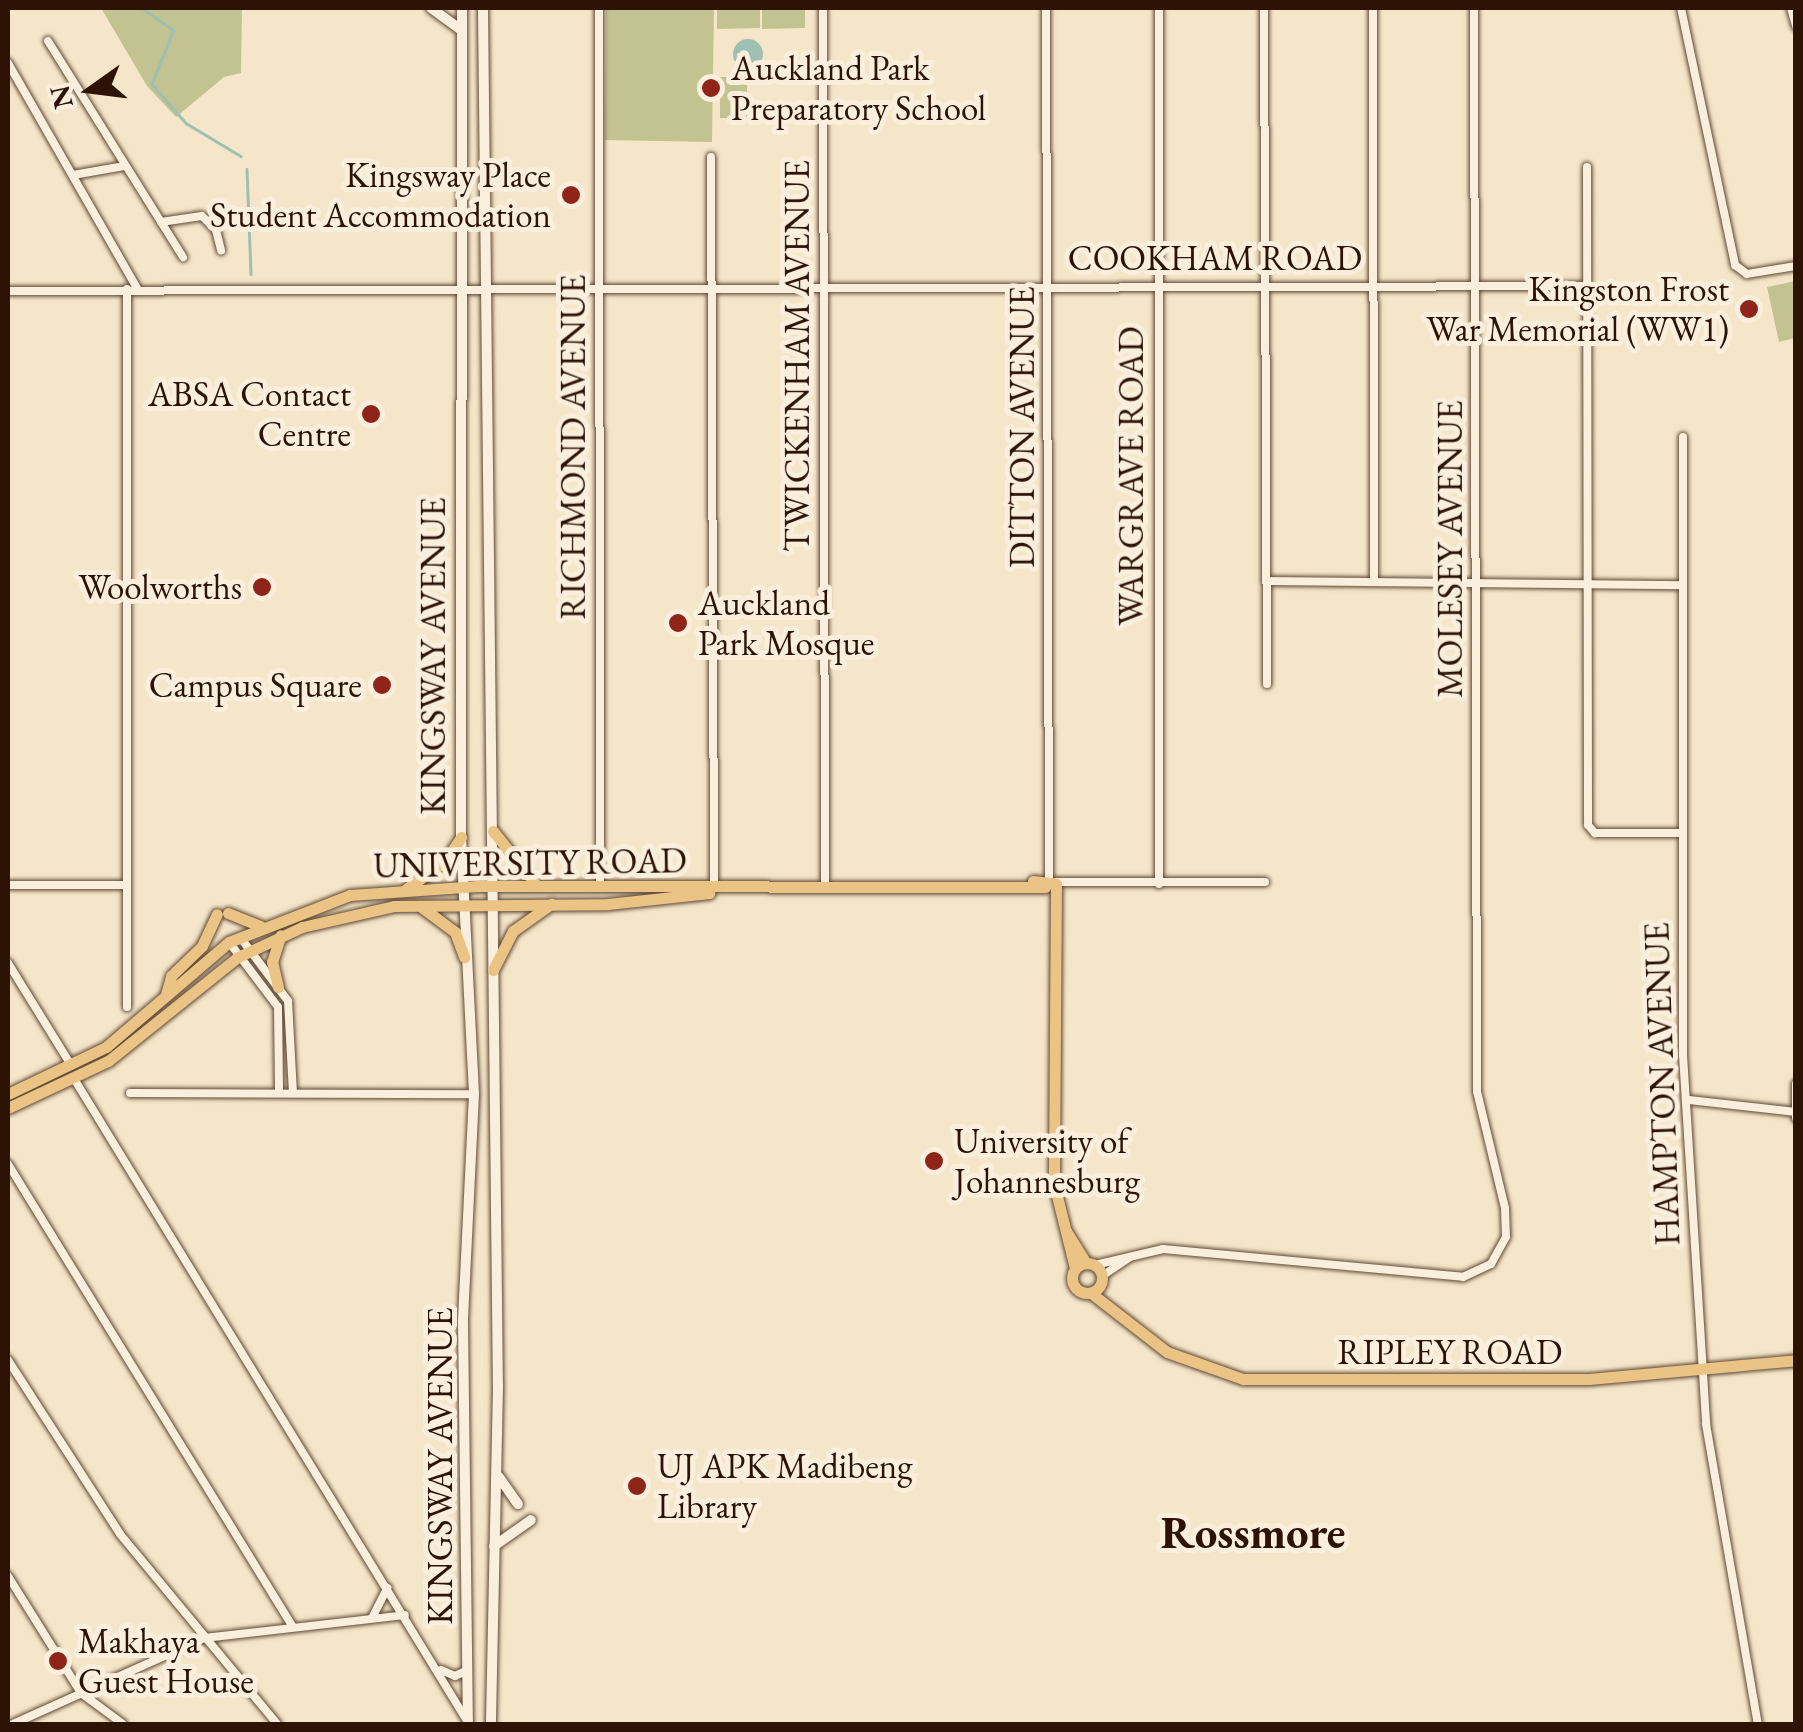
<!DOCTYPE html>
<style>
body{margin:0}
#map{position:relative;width:1803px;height:1732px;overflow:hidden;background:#f6e6c9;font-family:"EB Garamond",serif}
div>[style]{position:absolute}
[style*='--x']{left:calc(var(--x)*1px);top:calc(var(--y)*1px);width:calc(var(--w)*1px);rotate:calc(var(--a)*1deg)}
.green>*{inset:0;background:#c3c391}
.water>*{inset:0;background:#9dc0b3}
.round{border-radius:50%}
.stream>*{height:2.5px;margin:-1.25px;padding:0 1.25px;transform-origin:1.25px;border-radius:1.25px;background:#9dc0b3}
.roads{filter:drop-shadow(0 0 2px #5e4835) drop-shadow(0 0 2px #5e4835)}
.minor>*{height:8px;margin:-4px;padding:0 4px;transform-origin:4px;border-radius:4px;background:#f9efdc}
.secondary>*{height:10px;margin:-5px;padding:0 5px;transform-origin:5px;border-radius:5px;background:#f9efdc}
.primary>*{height:11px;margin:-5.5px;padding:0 5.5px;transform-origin:5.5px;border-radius:5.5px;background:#ebc384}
.primary>.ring{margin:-5.5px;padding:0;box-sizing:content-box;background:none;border:11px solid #ebc384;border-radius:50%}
.dots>*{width:28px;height:28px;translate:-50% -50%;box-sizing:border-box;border:5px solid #f9efdc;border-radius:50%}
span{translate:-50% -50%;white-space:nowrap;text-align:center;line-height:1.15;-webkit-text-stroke:10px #f9efdc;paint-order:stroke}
.poi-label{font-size:35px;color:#2c1304}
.left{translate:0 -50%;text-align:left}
.right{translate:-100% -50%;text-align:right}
.street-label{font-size:35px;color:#2c1304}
.district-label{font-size:45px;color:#2c1304;font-weight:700}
.frame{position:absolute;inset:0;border:10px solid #2c1304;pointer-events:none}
.north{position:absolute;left:40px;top:40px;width:100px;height:100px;-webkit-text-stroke:8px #f9efdc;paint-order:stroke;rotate:256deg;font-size:28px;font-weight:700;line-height:40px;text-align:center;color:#2c1304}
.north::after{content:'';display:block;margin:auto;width:35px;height:45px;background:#2c1304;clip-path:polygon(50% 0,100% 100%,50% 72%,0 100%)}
</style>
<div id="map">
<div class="green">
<div style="clip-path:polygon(101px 8px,242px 8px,241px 73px,224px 77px,176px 117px,147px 86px)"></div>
<div style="clip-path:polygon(606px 8px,714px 8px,712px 142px,605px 140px)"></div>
<div style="clip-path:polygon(717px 8px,760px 8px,760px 28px,717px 29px)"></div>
<div style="clip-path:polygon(762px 8px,805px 8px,805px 28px,762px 29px)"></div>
<div style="clip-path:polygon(720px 77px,747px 77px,747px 118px,720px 118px)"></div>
<div style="clip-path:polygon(1795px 281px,1795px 338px,1779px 342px,1767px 287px)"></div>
</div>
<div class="water">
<div class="round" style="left:733px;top:39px;width:30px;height:30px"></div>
</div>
<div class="stream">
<div style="--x:142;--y:8;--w:39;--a:35"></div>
<div style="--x:174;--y:30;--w:58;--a:112.2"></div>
<div style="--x:152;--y:84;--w:52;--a:48.9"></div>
<div style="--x:186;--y:123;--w:64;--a:31"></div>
<div style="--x:247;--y:169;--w:105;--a:87.8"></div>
</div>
<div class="roads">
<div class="minor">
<div style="--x:599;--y:8;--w:879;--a:89.93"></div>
<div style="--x:823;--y:8;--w:876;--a:89.87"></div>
<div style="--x:1046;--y:8;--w:871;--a:89.8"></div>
<div style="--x:1159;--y:8;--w:876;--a:90"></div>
<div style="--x:1264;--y:8;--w:676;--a:89.75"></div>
<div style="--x:1373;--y:8;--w:574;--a:89.9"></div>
<div style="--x:1681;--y:8;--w:263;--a:78.1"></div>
<div style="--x:1735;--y:265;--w:15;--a:37"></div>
<div style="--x:1747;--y:274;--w:50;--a:-9.3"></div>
<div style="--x:1791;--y:8;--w:19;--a:74"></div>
<div style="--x:48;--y:41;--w:255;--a:58"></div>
<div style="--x:8;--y:63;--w:262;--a:60.2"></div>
<div style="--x:711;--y:157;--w:730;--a:89.76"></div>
<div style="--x:1587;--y:167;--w:658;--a:89.91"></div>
<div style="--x:1588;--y:825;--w:11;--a:49"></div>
<div style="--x:1595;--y:833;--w:87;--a:0"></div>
<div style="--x:73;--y:175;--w:52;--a:-10"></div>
<div style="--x:161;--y:222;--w:41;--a:-8.3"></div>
<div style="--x:202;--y:216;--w:20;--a:45"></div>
<div style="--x:216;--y:230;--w:21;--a:76"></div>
<div style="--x:8;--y:291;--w:1579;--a:-0.18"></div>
<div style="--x:1683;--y:437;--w:618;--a:90"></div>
<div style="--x:1683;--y:1055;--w:370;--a:86.4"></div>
<div style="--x:1706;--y:1424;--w:304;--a:80.2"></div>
<div style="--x:1270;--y:581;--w:413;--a:0.6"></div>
<div style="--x:1056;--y:882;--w:209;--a:0"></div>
<div style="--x:8;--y:885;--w:119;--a:0"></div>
<div style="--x:240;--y:937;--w:80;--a:53.1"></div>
<div style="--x:288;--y:1001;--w:91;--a:86.9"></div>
<div style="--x:229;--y:942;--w:81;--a:53"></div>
<div style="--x:278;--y:1007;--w:84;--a:89.3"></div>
<div style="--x:8;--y:963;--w:120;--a:58.3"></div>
<div style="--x:127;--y:1007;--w:718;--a:-90"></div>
<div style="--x:73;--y:1077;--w:753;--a:58.53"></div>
<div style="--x:1796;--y:1084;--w:34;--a:90"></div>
<div style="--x:130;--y:1093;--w:344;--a:0.2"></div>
<div style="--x:1689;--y:1100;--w:108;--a:6.4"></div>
<div style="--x:8;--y:1164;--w:544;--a:58.39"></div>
<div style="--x:1095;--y:1265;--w:70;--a:-13.2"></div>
<div style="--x:1163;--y:1249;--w:301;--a:5.3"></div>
<div style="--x:1463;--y:1277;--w:31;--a:-25"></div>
<div style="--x:1491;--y:1264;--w:31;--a:-61"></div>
<div style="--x:1506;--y:1237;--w:29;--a:-92"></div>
<div style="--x:1505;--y:1208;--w:120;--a:-103.5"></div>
<div style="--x:1477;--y:1091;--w:1083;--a:-90.16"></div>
<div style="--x:1102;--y:1276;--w:34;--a:-34"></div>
<div style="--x:8;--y:1360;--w:207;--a:57.2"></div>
<div style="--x:120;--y:1534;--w:246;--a:50.4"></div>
<div style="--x:8;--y:1576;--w:138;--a:58"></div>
<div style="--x:81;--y:1693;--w:52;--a:36.4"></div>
<div style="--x:372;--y:1618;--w:34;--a:-63"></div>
<div style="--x:441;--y:1670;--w:15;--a:23"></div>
<div style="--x:455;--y:1676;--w:14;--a:-25"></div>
<div style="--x:13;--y:1724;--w:209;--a:-24.2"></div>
<div style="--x:204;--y:1638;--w:202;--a:-6.5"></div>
</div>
<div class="secondary">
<div style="--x:431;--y:8;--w:37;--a:36"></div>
<div style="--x:462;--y:8;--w:829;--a:90.07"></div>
<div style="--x:461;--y:837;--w:257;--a:87.1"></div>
<div style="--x:474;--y:1094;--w:227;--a:92.8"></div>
<div style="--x:463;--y:1321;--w:403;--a:89.3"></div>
<div style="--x:483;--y:8;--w:1378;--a:89.38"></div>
<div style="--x:498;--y:1386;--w:338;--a:91.2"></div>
<div style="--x:499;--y:1477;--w:33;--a:55"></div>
<div style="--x:494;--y:1546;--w:45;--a:-35.1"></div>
</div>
<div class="primary">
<div style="--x:493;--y:831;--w:70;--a:51.3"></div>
<div style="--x:1033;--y:881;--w:23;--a:7"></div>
<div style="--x:1056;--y:884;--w:300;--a:90.4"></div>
<div style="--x:1054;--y:1184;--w:87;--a:76"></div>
<div style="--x:406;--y:889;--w:48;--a:-35.7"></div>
<div style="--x:445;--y:861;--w:29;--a:-56"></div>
<div style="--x:420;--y:906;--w:44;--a:36.6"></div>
<div style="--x:455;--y:932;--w:27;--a:70"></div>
<div style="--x:228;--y:913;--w:35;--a:22"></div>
<div style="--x:493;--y:970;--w:44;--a:-62.9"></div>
<div style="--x:513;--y:931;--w:47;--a:-35.4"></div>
<div style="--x:278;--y:987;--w:26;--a:-103"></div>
<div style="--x:272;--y:962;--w:28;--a:-72"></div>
<div style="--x:166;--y:994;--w:19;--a:-74"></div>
<div style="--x:171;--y:976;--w:43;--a:-44.1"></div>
<div style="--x:202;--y:946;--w:35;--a:-65"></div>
<div style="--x:8;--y:1094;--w:109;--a:-25.6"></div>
<div style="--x:106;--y:1047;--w:162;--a:-40.5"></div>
<div style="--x:229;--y:942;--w:130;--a:-21.2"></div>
<div style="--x:350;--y:895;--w:128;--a:-4"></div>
<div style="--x:478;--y:886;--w:567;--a:0.1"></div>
<div style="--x:8;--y:1108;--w:110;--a:-25.2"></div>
<div style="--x:108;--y:1061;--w:166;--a:-38.7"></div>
<div style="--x:238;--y:957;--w:71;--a:-25.1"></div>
<div style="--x:302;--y:927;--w:94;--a:-12.9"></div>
<div style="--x:394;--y:906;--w:214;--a:-0.5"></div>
<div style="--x:608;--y:904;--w:102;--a:-6.2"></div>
<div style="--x:1066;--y:1231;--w:38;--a:58"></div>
<div class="ring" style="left:1072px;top:1263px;width:19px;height:19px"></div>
<div style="--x:1091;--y:1293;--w:96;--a:37.8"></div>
<div style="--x:1167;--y:1352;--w:81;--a:19.6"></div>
<div style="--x:1243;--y:1379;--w:346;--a:0"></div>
<div style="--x:1589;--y:1379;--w:208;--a:-5.2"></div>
</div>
</div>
<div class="dots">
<div style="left:711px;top:88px;background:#8f2418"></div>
<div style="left:571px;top:195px;background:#8f2418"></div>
<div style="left:1749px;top:309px;background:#8f2418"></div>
<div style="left:371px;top:414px;background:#8f2418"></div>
<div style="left:262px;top:587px;background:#8f2418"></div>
<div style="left:678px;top:623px;background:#8f2418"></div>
<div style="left:382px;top:685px;background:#8f2418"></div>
<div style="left:934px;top:1161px;background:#8f2418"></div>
<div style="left:637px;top:1486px;background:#8f2418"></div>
<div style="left:58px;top:1661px;background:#8f2418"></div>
</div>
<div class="poi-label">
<span class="left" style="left:731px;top:88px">Auckland Park<br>Preparatory School</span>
<span class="right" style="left:551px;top:195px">Kingsway Place<br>Student Accommodation</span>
<span class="right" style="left:1729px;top:309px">Kingston Frost<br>War Memorial (WW1)</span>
<span class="right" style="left:351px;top:414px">ABSA Contact<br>Centre</span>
<span class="right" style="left:242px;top:587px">Woolworths</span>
<span class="left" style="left:698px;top:623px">Auckland<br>Park Mosque</span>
<span class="right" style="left:362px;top:685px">Campus Square</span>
<span class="left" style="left:954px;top:1161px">University of<br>Johannesburg</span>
<span class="left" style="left:657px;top:1486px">UJ APK Madibeng<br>Library</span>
<span class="left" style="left:78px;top:1661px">Makhaya<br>Guest House</span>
</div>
<div class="street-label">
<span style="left:1215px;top:258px">COOKHAM ROAD</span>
<span style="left:797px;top:356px;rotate:-90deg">TWICKENHAM AVENUE</span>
<span style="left:1022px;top:427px;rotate:-90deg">DITTON AVENUE</span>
<span style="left:573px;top:447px;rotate:-90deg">RICHMOND AVENUE</span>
<span style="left:1131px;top:476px;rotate:-90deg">WARGRAVE ROAD</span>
<span style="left:1450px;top:549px;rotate:-90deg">MOLESEY AVENUE</span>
<span style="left:433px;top:656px;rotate:-90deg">KINGSWAY AVENUE</span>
<span style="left:530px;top:863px;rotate:-1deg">UNIVERSITY ROAD</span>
<span style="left:1662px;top:1084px;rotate:-92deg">HAMPTON AVENUE</span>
<span style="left:1450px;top:1352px">RIPLEY ROAD</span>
<span style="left:440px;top:1466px;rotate:-90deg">KINGSWAY AVENUE</span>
</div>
<div class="district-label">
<span style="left:1253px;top:1533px">Rossmore</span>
</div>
<div class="frame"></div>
<div class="north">N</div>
</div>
